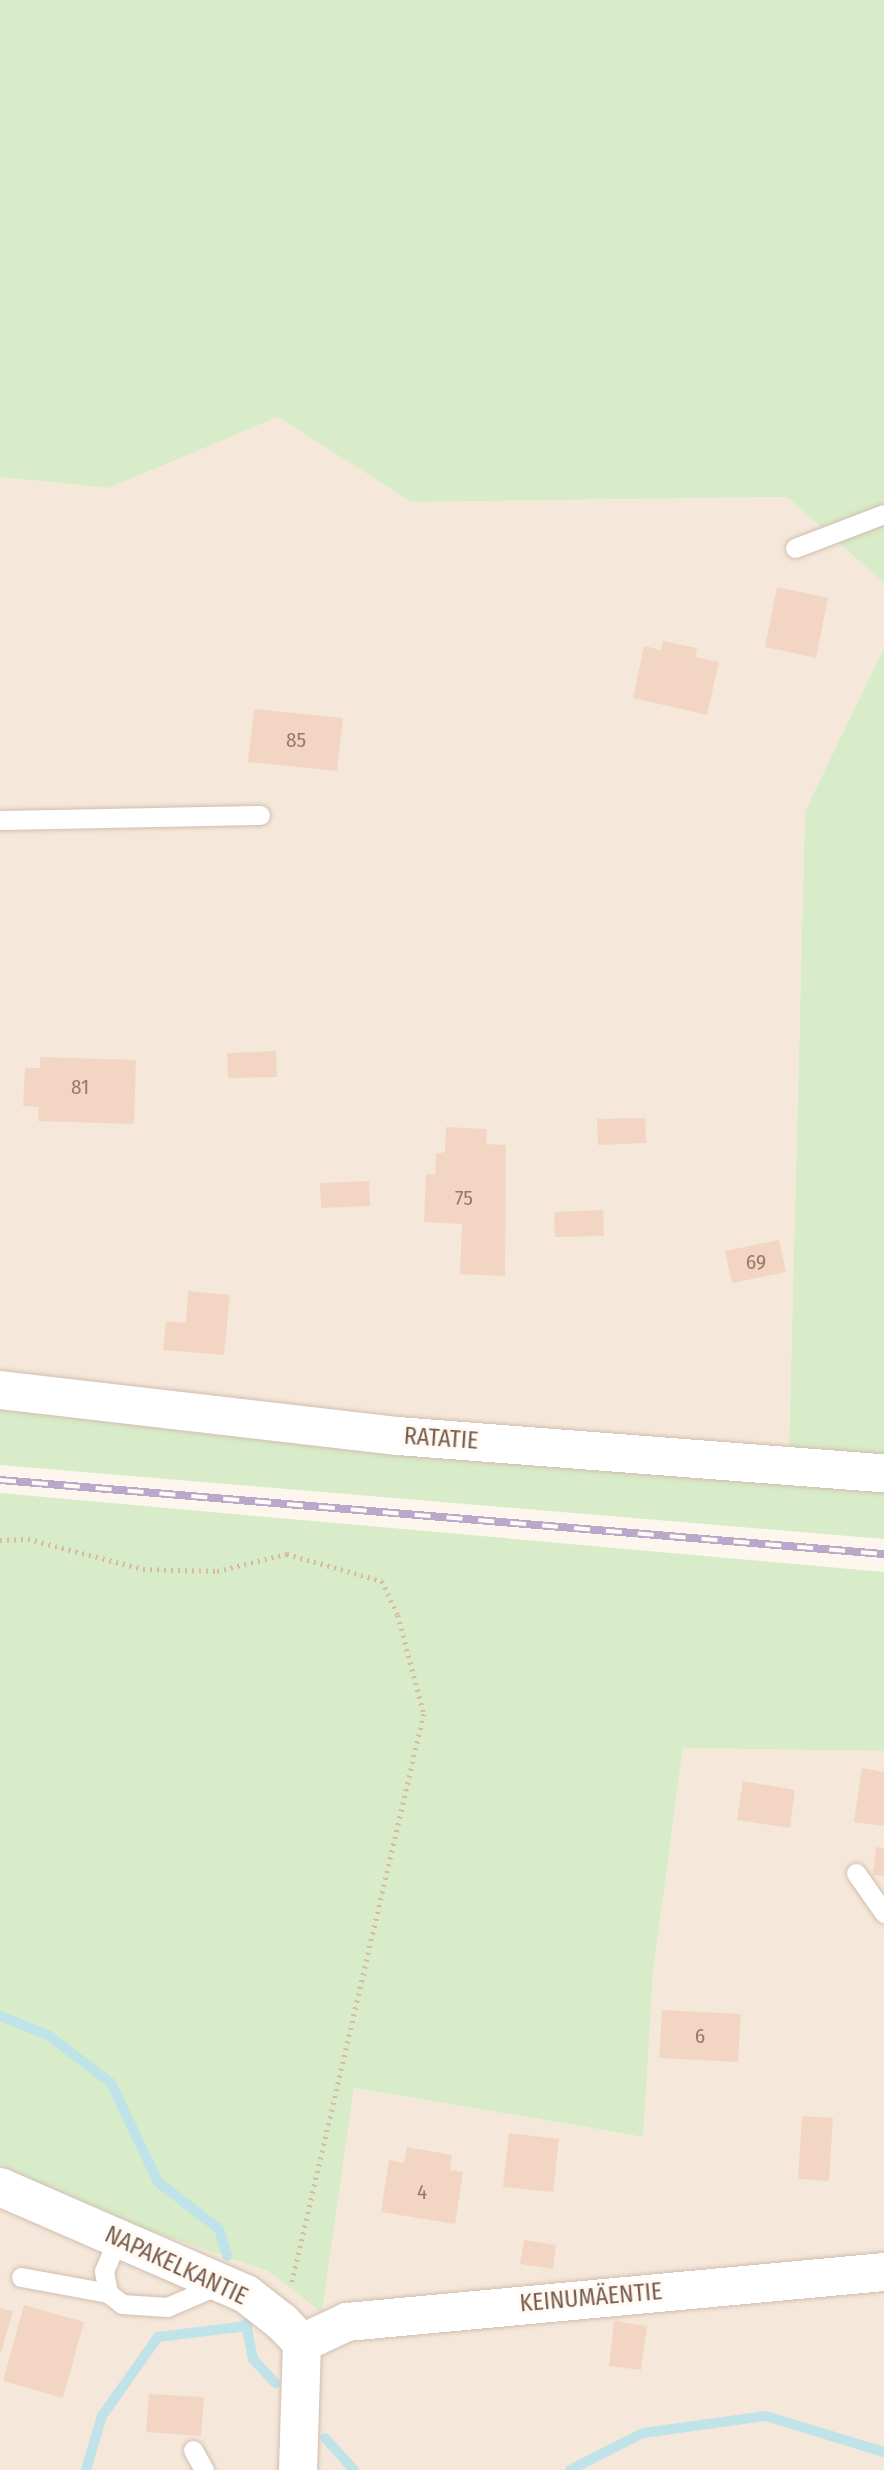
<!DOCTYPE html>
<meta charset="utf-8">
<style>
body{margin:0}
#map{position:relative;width:884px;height:2470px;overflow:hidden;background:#fdf6ec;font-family:"Fira Sans Condensed",sans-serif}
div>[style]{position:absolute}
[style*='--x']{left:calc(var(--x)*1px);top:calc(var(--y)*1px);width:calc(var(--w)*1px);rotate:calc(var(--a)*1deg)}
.residential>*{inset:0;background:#f5e8da}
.green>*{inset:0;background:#d8ecc9}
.stream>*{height:10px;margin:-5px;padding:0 5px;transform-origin:5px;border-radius:5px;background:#bfe3e8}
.building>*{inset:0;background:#f3d5c3}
.path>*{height:4.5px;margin-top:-2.25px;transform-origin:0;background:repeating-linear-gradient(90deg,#d9b8a5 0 2px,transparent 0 7px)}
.roads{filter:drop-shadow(0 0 2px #d1beb0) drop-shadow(0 0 2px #d1beb0)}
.lane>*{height:19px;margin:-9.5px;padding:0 9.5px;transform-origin:9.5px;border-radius:9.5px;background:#fff}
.street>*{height:38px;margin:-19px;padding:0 19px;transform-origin:19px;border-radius:19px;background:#fff}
.rail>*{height:8px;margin-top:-4px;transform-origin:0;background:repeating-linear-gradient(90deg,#fffaf3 0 16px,#b9a8c9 0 32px);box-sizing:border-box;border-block:2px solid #b9a8c9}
span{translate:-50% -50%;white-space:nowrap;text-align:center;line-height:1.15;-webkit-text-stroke:6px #fffaf3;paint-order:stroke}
.number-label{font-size:21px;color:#987a6a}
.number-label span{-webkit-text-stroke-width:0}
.street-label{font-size:24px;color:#7a5c4d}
</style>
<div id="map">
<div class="residential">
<div style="clip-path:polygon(278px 417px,411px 502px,787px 497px,884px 583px,884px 648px,805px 811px,789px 1448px,422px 1424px,0 1381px,0 477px,109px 488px)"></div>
<div style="clip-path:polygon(683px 1748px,884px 1751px,884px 2470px,0 2470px,0 2164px,109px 2217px,268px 2271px,322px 2313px,354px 2088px,642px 2137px,653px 1974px)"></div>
</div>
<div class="green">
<div style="clip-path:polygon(0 0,884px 0,884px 583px,787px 497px,411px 502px,278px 417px,109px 488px,0 477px)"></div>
<div style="clip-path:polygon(884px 648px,884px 1456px,789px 1448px,805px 811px)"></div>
<div style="clip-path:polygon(0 1398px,884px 1471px,884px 1539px,0 1465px)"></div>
<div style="clip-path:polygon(0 1493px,884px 1572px,884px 1751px,683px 1748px,653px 1974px,643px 2137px,354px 2088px,322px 2313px,268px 2271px,109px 2217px,0 2164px)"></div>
</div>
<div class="stream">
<div style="--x:0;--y:2016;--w:52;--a:21.6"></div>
<div style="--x:48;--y:2035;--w:79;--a:37.3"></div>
<div style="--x:111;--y:2083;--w:110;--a:64.6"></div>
<div style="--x:158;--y:2182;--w:77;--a:37.6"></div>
<div style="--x:219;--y:2229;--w:28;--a:73"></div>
<div style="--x:246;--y:2323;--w:37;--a:79"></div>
<div style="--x:253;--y:2359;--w:33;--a:47"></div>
<div style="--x:325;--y:2438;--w:43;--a:47.8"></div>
<div style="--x:86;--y:2470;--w:56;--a:-73.5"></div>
<div style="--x:102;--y:2416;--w:97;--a:-54.7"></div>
<div style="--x:158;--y:2337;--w:90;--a:-7"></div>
<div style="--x:570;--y:2470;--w:82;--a:-26.9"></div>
<div style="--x:643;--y:2433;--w:124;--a:-7.9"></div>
<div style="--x:766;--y:2416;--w:123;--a:17"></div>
</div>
<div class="building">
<div style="clip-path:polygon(777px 587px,828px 598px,816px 658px,765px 647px)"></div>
<div style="clip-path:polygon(663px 641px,697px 648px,695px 657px,719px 662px,707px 715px,633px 698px,644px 646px,661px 650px)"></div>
<div style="clip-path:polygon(254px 709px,343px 718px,337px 771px,248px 762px)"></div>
<div style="clip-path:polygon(276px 1051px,277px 1077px,228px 1078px,227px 1053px)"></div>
<div style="clip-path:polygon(40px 1057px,136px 1060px,134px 1124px,38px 1121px,39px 1107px,23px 1106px,25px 1068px,40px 1068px)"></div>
<div style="clip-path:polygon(645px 1118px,646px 1143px,598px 1145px,597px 1119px)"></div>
<div style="clip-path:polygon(446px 1127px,487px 1129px,486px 1144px,506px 1145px,505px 1276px,460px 1274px,462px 1224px,424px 1222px,426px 1174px,435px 1175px,436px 1154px,445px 1152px)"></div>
<div style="clip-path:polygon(369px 1181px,370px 1206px,321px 1208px,320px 1183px)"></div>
<div style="clip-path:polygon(603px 1210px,604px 1236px,555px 1237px,554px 1212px)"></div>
<div style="clip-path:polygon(779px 1240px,786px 1272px,732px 1283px,725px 1251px)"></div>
<div style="clip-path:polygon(188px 1291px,230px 1295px,224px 1355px,163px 1350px,166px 1321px,186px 1323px)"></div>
<div style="clip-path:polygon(862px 1768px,884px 1772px,884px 1826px,854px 1822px)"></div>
<div style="clip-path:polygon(743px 1781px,795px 1790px,790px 1828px,737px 1820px)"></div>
<div style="clip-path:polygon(876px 1847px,884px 1848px,884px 1876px,873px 1875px)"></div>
<div style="clip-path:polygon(662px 2010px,741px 2014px,738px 2062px,659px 2058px)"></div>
<div style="clip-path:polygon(802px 2116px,833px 2118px,829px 2181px,798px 2179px)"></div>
<div style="clip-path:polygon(509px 2133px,559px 2139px,553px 2192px,503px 2187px)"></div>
<div style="clip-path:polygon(407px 2147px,452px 2155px,450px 2170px,463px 2172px,455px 2224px,381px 2212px,389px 2160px,404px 2163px)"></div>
<div style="clip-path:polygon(524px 2240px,556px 2245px,553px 2269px,520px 2264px)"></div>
<div style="clip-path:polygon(24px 2305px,84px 2322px,63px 2398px,3px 2381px)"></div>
<div style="clip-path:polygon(0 2308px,13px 2311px,1px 2353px,0 2353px)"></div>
<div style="clip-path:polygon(614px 2321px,647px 2326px,641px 2370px,609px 2366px)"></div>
<div style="clip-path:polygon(149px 2394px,204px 2397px,201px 2436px,146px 2432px)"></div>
</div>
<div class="path">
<div style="--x:0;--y:1540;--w:28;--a:-2"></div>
<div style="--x:28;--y:1539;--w:119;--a:14.6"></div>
<div style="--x:143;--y:1569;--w:74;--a:1.5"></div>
<div style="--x:217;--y:1571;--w:72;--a:-13.7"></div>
<div style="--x:287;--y:1554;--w:99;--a:15.9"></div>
<div style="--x:382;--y:1581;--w:38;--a:65"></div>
<div style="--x:398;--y:1615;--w:102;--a:75.3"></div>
<div style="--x:424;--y:1714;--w:583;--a:103.08"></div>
</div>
<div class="roads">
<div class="lane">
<div style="--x:795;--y:548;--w:95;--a:-20.9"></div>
<div style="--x:0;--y:820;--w:260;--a:-1.1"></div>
<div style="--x:856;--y:1873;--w:49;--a:55"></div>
<div style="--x:118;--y:2238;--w:36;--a:113"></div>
<div style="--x:104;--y:2271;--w:22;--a:80"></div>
<div style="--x:108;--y:2293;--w:18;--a:38"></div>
<div style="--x:122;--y:2304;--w:45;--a:3.8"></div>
<div style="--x:167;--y:2307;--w:59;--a:-23.1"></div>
<div style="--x:21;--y:2277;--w:88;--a:10.4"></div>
<div style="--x:193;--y:2450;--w:23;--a:61"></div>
</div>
<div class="street">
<div style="--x:0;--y:1390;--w:401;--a:6.6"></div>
<div style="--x:398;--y:1436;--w:487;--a:4.4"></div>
<div style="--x:0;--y:2187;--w:268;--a:23.5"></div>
<div style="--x:246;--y:2294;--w:46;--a:37.9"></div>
<div style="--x:282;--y:2322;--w:29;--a:46"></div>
<div style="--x:302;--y:2343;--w:127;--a:91.8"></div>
<div style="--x:302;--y:2343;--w:50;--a:-25"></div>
<div style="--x:347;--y:2322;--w:539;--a:-5.32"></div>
</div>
</div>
<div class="rail">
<div style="--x:0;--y:1480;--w:887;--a:4.79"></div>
</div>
<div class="number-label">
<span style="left:296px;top:740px">85</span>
<span style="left:80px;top:1087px">81</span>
<span style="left:464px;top:1198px">75</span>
<span style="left:756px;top:1262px">69</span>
<span style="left:700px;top:2036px">6</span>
<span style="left:422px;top:2192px">4</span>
</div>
<div class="street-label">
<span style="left:441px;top:1439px;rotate:4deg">RATATIE</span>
<span style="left:176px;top:2266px;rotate:25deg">NAPAKELKANTIE</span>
<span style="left:591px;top:2298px;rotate:-5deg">KEINUMÄENTIE</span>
</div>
</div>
